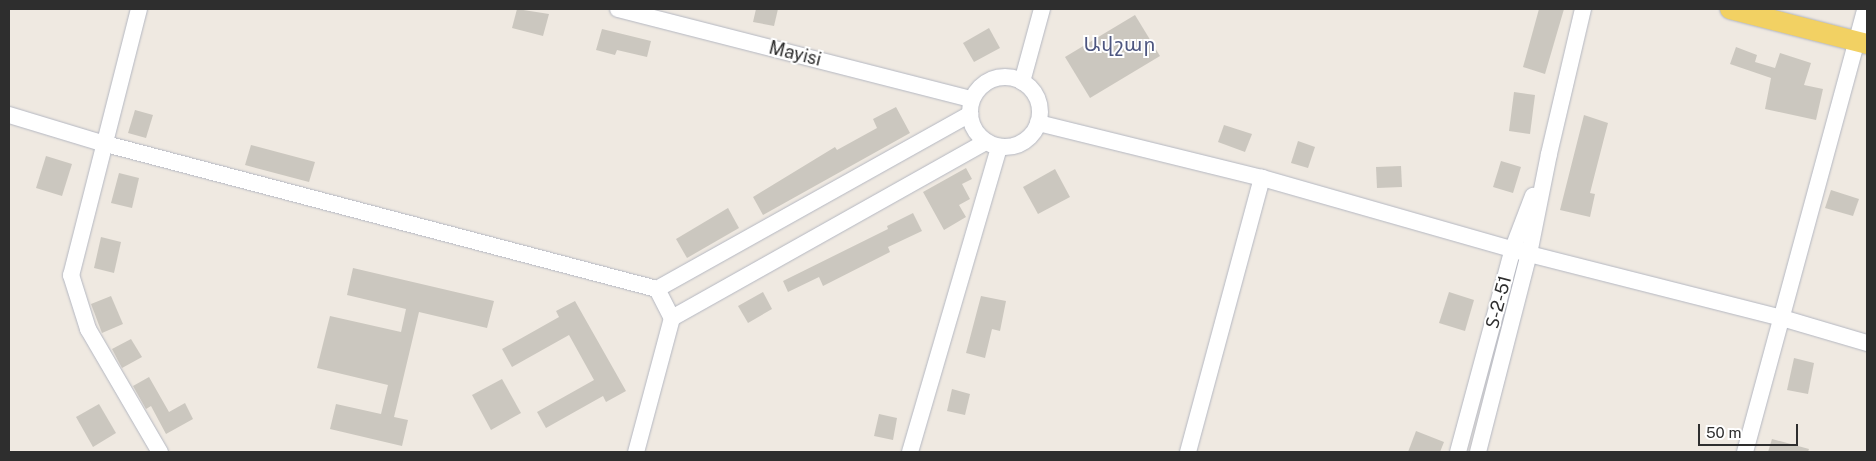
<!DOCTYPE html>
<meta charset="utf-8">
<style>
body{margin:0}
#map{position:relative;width:1876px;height:461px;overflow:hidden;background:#efe9e1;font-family:"Public Sans","Noto Sans Armenian",sans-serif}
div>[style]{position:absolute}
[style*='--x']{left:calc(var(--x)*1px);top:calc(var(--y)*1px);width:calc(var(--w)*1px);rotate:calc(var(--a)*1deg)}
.building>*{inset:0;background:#cbc7bf}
.roads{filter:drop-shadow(0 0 1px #b4b7c1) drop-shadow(0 0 1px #b4b7c1)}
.minor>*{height:16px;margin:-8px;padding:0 8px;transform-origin:8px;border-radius:8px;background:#fff}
.minor>.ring{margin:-8px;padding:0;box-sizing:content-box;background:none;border:16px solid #fff;border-radius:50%}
.major>*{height:20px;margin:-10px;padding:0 10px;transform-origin:10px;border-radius:10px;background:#f2d163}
span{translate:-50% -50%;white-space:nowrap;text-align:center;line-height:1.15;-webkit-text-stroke:4px #fff;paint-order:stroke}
.street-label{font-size:18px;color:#2e2e2e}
.quarter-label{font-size:20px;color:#4d5680;letter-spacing:1px}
.frame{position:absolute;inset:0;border:10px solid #2e2e2e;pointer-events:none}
.scale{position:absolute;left:1698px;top:424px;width:100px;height:22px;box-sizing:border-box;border:2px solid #2e2e2e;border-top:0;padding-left:6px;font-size:15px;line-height:18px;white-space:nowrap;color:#2e2e2e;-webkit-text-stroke:4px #fff;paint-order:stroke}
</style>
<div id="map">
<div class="building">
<div style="clip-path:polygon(517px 9px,549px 14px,543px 36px,512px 28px)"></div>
<div style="clip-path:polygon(756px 9px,778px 9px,774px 26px,753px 22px)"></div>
<div style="clip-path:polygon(1539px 9px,1564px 9px,1545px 74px,1523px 67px)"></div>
<div style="clip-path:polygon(1135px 15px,1160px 56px,1090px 98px,1065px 57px)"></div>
<div style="clip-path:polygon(989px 28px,1000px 48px,974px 62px,963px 43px)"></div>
<div style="clip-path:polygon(602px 29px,651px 41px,647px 57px,617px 50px,615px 55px,596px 50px)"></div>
<div style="clip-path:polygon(1736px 47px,1757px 55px,1755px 62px,1775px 68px,1780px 53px,1811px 63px,1804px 85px,1823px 89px,1816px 120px,1765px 109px,1771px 78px,1730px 64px)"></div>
<div style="clip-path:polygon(1514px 92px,1535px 95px,1530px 134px,1509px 131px)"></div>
<div style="clip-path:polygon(896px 107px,910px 133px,763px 215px,753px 197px,835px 147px,837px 150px,877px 128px,873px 119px)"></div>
<div style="clip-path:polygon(135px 110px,153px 115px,146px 138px,128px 133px)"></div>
<div style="clip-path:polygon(1584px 115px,1608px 123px,1590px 193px,1595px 194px,1590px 217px,1560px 210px)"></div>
<div style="clip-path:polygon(1224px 125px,1252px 134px,1245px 152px,1218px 142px)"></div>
<div style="clip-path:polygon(1298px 141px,1315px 147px,1308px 168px,1291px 163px)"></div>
<div style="clip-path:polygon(251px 145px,315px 162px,309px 182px,245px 165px)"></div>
<div style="clip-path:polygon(46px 156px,72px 164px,62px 196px,36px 188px)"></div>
<div style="clip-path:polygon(1501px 161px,1521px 167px,1513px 193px,1493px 187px)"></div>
<div style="clip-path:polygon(1401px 166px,1402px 187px,1377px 188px,1376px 167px)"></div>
<div style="clip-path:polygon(966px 168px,972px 179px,962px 184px,970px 199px,959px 205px,966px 217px,944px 230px,923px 192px)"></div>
<div style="clip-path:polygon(1055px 169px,1070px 197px,1038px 214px,1023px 187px)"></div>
<div style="clip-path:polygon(119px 173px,139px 178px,132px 208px,111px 203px)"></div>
<div style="clip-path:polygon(1831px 190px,1859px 199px,1853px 216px,1825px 208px)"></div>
<div style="clip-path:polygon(728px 208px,739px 228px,687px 258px,676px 239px)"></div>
<div style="clip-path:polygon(913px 213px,922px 231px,888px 247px,890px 252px,823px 286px,819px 277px,788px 292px,783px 281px,888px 229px,887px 226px)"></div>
<div style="clip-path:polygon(101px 237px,121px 242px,114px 273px,94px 268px)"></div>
<div style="clip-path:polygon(353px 268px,494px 301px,487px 328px,419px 312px,394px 417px,408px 420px,402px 446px,330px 429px,336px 404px,381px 414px,388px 385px,317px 368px,330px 316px,401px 332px,406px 309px,347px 295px)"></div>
<div style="clip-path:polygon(763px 292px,772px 309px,748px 323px,738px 306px)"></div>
<div style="clip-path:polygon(1449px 292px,1474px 300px,1465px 331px,1439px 323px)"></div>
<div style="clip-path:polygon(111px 296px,123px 324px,102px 333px,91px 304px)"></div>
<div style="clip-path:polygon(981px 296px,1006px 301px,1000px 331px,992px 329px,985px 358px,966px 353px)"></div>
<div style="clip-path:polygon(575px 301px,626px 391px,606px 402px,603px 396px,546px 428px,537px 412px,594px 380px,569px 335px,512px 367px,502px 349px,559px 317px,556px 311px)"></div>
<div style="clip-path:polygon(131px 339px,142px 357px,122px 368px,112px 349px)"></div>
<div style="clip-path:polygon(1794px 358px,1814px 363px,1808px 394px,1787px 390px)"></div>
<div style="clip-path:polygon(149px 377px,169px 412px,185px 403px,193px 419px,166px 434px,151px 406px,146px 409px,133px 386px)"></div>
<div style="clip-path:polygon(502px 379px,521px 413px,491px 430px,472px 395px)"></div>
<div style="clip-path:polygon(952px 389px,970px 394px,965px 415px,947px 411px)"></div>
<div style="clip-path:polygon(99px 404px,116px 433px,93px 447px,76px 417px)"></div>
<div style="clip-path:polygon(879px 414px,897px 418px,893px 440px,874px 436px)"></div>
<div style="clip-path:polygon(1416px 431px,1444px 442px,1440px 452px,1408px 452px)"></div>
<div style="clip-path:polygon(1772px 439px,1809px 449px,1808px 452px,1768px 452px)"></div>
</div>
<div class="roads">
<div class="minor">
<div style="--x:139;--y:9;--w:275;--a:104.3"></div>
<div style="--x:71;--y:275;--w:57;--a:72.5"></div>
<div style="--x:88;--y:329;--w:143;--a:59.7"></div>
<div style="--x:618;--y:9;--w:365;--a:14.3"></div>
<div class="ring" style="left:970px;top:77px;width:54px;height:54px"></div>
<div style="--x:1022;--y:82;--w:76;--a:-74.7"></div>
<div style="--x:9;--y:115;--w:97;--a:16.8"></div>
<div style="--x:102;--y:143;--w:574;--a:14.74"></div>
<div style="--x:657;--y:289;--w:33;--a:63"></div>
<div style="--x:672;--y:318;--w:139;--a:105"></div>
<div style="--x:1038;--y:123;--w:231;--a:13.8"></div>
<div style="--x:1262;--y:178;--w:278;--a:15.9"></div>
<div style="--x:1529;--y:254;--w:261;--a:14.2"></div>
<div style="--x:1782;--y:318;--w:89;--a:16.4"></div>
<div style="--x:657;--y:289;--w:359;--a:-29.2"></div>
<div style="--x:672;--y:318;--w:360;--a:-29.3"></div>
<div style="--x:910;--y:452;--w:318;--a:-73.7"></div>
<div style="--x:1188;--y:452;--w:284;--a:-74.9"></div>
<div style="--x:1458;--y:452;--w:211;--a:-74.9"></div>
<div style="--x:1513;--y:248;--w:56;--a:-69"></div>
<div style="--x:1478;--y:452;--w:204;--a:-75.6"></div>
<div style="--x:1529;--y:254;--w:102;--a:-78.7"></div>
<div style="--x:1549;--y:154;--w:149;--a:-76.8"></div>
<div style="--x:1745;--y:452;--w:459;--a:-74.8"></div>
</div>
<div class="major">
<div style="--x:1730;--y:9;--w:141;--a:14.3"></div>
</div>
</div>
<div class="street-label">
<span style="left:795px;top:54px;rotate:14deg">Mayisi</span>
<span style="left:1499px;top:302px;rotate:-75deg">Տ-2-51</span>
</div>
<div class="quarter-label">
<span style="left:1120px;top:44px">Ավշար</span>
</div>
<div class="frame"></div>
<div class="scale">50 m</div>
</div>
